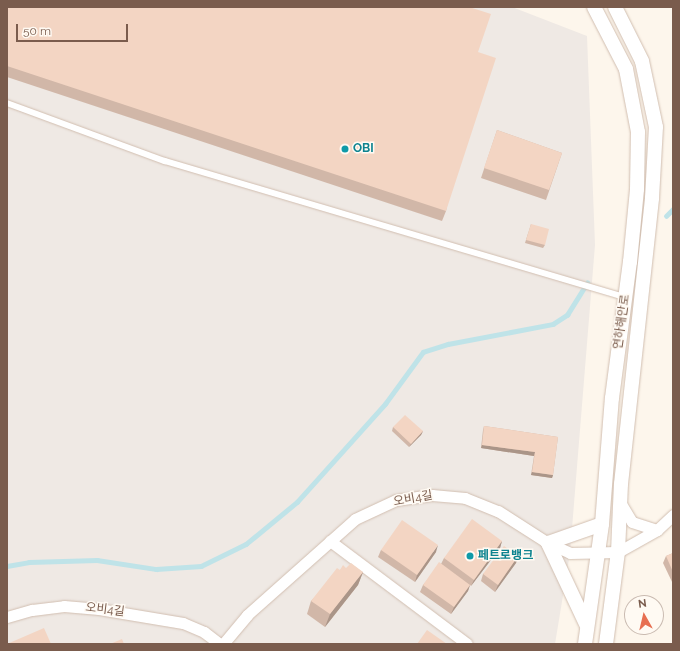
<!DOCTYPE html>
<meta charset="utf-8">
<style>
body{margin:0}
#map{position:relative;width:680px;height:651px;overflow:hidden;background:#fdf6ec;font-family:Raleway,"Noto Sans KR",sans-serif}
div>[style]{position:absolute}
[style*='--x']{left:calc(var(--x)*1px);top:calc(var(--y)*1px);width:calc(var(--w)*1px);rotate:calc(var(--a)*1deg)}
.industrial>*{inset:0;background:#efe9e4}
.stream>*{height:4.5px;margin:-2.25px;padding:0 2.25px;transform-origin:2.25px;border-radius:2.25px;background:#bfe3e8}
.roads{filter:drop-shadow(0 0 1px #d1beb0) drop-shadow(0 0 1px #d1beb0)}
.service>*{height:5.5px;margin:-2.75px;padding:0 2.75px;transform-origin:2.75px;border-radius:2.75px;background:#fff}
.minor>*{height:11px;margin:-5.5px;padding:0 5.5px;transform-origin:5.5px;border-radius:5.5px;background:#fff}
.tertiary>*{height:14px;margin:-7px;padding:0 7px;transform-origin:7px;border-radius:7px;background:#fff}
.wall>*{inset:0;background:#d1b7a8}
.shaded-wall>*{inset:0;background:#aa9588}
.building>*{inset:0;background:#f3d5c3}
.dots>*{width:11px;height:11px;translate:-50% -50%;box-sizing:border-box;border:2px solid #fffaf3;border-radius:50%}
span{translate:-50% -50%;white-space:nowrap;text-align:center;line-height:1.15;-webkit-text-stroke:3px #fffaf3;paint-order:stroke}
.culture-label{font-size:12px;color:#0d838f;font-weight:700}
.left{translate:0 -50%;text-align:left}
.street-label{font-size:12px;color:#7a5c4d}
.frame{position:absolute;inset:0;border:8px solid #7a5c4d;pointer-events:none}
.north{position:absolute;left:624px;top:595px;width:40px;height:40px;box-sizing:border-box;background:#fffaf3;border:1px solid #cabbb1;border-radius:50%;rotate:352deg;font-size:11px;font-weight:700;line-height:16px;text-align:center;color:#7a5c4d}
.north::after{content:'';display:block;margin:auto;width:14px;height:18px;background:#e76f51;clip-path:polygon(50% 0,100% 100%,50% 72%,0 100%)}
.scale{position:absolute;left:16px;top:24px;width:112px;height:18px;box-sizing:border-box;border:2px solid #7a5c4d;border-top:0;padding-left:5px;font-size:12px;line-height:14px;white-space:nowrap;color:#7a5c4d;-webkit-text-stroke:3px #fffaf3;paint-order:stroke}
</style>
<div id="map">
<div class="industrial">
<div style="clip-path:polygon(7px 7px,512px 7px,587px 36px,595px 245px,570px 553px,555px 644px,7px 644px)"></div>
</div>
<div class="stream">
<div style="--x:666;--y:216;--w:10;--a:-45"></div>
<div style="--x:7;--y:566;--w:22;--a:-10"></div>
<div style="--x:29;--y:562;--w:68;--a:-1.7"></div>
<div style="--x:97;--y:560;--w:60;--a:8.7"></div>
<div style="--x:156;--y:569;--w:45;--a:-3.8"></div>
<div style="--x:201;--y:566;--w:50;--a:-26.1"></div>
<div style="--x:246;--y:544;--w:66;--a:-39.5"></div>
<div style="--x:297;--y:502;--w:132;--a:-48.1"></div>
<div style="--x:385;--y:404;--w:64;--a:-53.8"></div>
<div style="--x:423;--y:352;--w:26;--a:-18"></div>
<div style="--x:448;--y:344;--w:107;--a:-10.8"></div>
<div style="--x:553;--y:324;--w:17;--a:-33"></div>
<div style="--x:567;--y:315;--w:38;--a:-58"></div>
</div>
<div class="roads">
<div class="service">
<div style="--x:7;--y:103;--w:168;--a:20.2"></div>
<div style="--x:165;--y:161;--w:480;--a:16.5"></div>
</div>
<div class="minor">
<div style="--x:620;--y:502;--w:23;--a:59"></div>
<div style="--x:632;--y:522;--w:26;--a:18"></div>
<div style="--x:330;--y:541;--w:171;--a:36.9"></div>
<div style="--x:7;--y:617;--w:26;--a:-16"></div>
<div style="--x:32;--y:610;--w:32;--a:-7"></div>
<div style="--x:64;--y:606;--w:35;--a:5"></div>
<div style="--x:99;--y:609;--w:85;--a:9.5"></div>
<div style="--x:183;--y:623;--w:23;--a:23"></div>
<div style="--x:204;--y:632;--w:20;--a:37"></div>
<div style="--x:223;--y:644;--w:38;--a:-50"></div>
<div style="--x:247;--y:615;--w:144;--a:-41.6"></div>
<div style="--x:355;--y:519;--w:45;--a:-24.9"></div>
<div style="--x:396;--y:500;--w:36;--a:-8"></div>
<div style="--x:432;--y:495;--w:33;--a:5"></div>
<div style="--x:465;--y:498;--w:35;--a:22"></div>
<div style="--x:498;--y:511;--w:59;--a:32.6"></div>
<div style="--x:548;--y:543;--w:24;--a:24"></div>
<div style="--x:570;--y:553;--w:48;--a:-1.2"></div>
<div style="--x:618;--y:552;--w:45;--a:-29.4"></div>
<div style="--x:657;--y:530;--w:22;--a:-43"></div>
</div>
<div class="tertiary">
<div style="--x:587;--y:626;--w:92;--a:-115.2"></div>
<div style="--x:548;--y:543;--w:57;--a:-19.4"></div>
<div style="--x:585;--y:644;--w:121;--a:-81.9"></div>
<div style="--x:602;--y:524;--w:126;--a:-85.5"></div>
<div style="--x:612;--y:398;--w:137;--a:-82.5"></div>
<div style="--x:630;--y:262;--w:73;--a:-84.5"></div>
<div style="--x:637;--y:189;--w:57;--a:-89"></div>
<div style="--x:638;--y:132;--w:64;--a:-100.8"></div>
<div style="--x:626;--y:69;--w:70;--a:-117.3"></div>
<div style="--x:606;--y:644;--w:93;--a:-82.6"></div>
<div style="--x:618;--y:552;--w:68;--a:-87.5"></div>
<div style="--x:621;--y:484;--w:288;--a:-83.8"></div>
<div style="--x:652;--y:198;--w:71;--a:-86.8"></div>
<div style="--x:656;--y:127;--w:67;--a:-102"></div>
<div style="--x:642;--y:61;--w:60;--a:-116.6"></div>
</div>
</div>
<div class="wall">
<div style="clip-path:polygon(7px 7px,478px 52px,446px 211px,442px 221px,7px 77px)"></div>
<div style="clip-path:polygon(497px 130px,562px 153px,546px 200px,481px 178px)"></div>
<div style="clip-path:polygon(531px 224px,545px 245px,543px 248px,525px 243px)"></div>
<div style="clip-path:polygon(484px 426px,558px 437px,553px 475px,552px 478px,531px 475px,534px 456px,481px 448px,483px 430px)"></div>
<div style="clip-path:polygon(393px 427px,423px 431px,421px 435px,409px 447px,392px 431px)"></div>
<div style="clip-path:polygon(502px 541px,500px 548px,471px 586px,470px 585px,468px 591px,451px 614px,420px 592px,423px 585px,441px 564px,444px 558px)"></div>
<div style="clip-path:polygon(381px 550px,436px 552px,415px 582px,378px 557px)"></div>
<div style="clip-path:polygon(673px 553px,673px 584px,663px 563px,666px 556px)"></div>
<div style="clip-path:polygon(518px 556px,516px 563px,495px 592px,481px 581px,483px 574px)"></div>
<div style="clip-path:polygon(346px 568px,363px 572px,358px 585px,325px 627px,307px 614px,311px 601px,340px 570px)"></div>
</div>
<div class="shaded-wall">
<div style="clip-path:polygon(423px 431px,421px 435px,409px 447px,411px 444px)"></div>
<div style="clip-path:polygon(482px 445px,535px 452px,534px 456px,481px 448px)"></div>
<div style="clip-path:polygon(532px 472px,553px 475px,552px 478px,531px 475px)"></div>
<div style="clip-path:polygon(502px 541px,500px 548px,471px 586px,474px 580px)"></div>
<div style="clip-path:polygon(438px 545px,436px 552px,415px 582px,417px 575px)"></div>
<div style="clip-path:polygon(518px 556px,516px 563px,495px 592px,498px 585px)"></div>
<div style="clip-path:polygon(363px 572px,358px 585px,325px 627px,330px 614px)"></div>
<div style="clip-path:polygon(470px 585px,468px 591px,451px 614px,454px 607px)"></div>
</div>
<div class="building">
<div style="clip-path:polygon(7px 7px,469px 7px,491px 14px,478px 52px,496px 58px,446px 211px,7px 66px)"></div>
<div style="clip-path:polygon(497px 130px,562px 153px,549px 190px,484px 168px)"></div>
<div style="clip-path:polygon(531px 224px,549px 229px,545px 245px,526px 240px)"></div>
<div style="clip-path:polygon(405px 415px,423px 431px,411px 444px,393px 427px)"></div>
<div style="clip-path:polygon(484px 426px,558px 437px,553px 475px,532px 472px,535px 452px,482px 445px)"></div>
<div style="clip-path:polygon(472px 519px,502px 541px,474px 580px,444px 558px)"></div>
<div style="clip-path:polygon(402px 520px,438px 545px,417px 575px,381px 550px)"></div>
<div style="clip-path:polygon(504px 546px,518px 556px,498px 585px,483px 574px)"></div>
<div style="clip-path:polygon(673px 553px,673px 572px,666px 556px)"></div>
<div style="clip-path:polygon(439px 562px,470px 585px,454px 607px,423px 585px)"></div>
<div style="clip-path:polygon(351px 563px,363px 572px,330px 614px,311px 601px,337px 568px,340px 570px,343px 565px,346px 568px)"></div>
<div style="clip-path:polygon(44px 628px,51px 644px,7px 644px)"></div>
<div style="clip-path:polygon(427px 630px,447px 644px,417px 644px)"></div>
<div style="clip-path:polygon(122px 639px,124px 644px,110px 644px)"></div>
</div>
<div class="dots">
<div style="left:345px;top:149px;background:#0f9aa8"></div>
<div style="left:470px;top:556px;background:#0f9aa8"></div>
</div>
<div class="culture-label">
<span class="left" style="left:353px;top:149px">OBI</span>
<span class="left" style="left:478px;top:556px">페트로뱅크</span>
</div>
<div class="street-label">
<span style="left:622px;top:322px;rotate:-82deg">연하해안로</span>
<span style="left:413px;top:499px;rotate:-10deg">오비4길</span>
<span style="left:105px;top:610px;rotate:7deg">오비4길</span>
</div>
<div class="frame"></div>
<div class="north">N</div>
<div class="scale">50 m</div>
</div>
